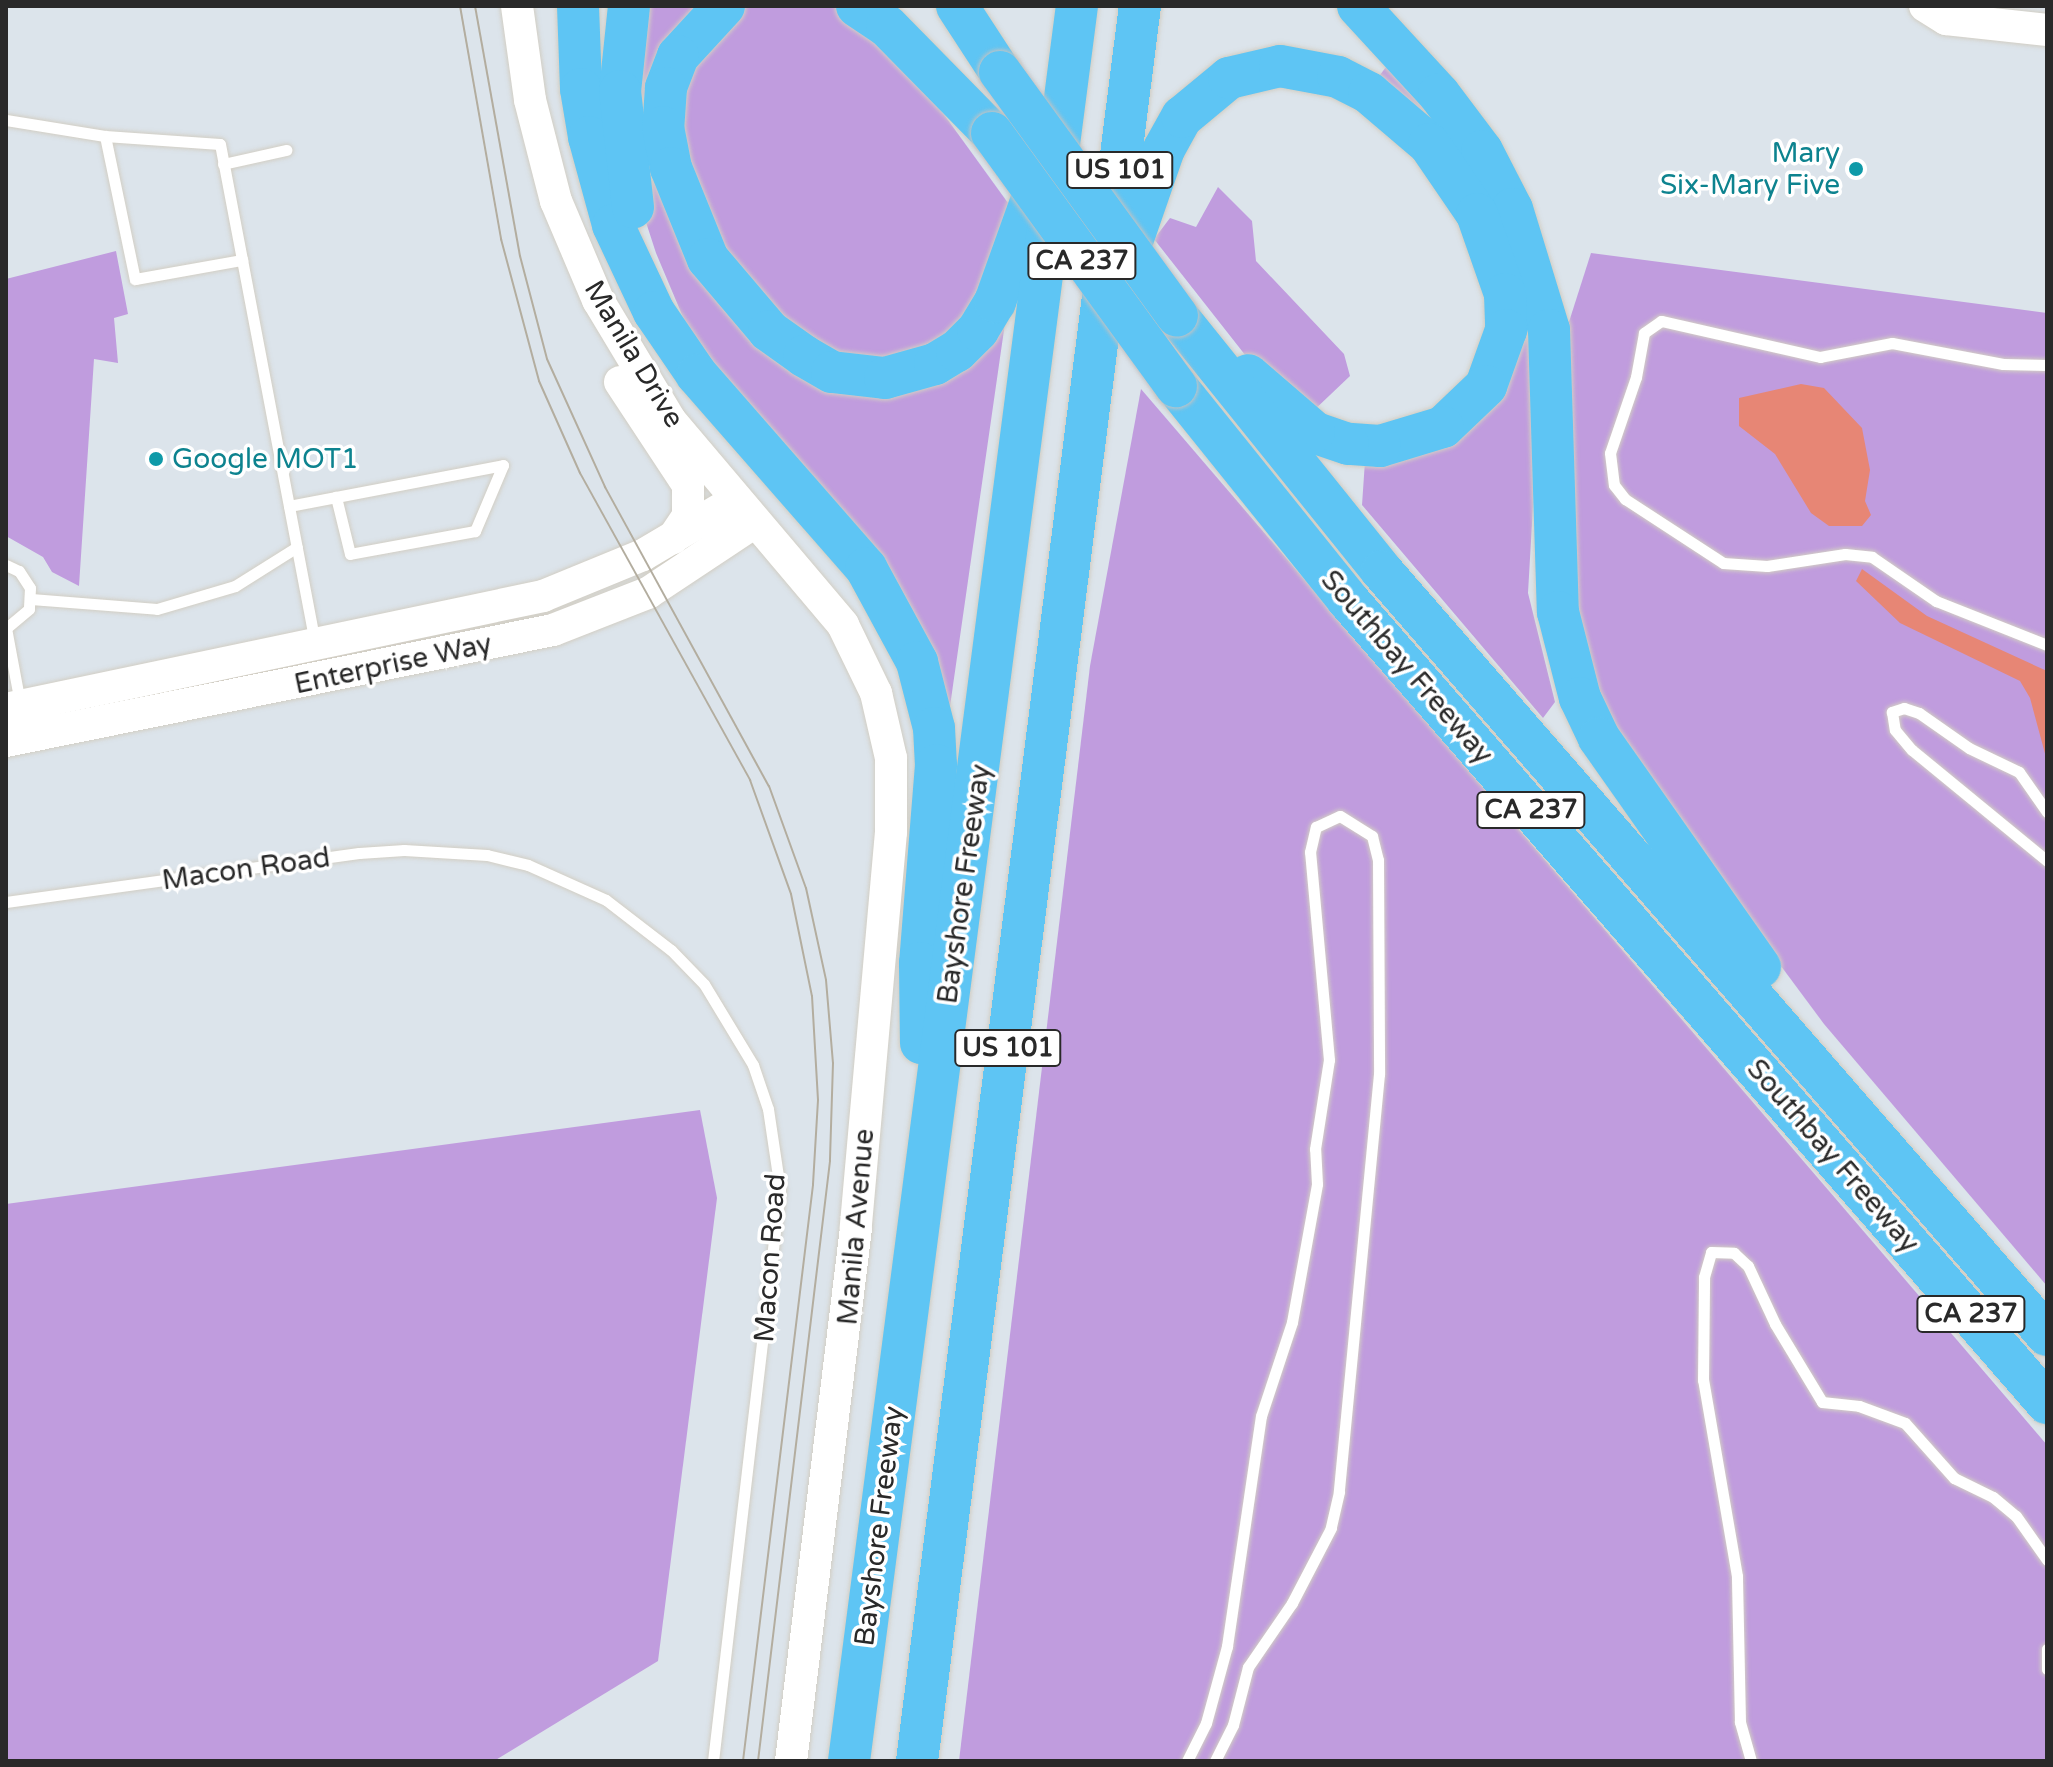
<!DOCTYPE html>
<style>
body{margin:0}
#map{position:relative;width:2053px;height:1767px;overflow:hidden;background:#dce4eb;font-family:"Varela Round",sans-serif}
div>[style]{position:absolute}
[style*='--x']{left:calc(var(--x)*1px);top:calc(var(--y)*1px);width:calc(var(--w)*1px);rotate:calc(var(--a)*1deg)}
.green>*{inset:0;background:#c09cde}
.water>*{inset:0;background:#e78675}
.roads{filter:drop-shadow(0 0 2px #d2cec4) drop-shadow(0 0 2px #d2cec4)}
.lane>*{height:11px;margin:-5.5px;padding:0 5.5px;transform-origin:5.5px;border-radius:5.5px;background:#fff}
.secondary>*{height:32px;margin:-16px;padding:0 16px;transform-origin:16px;border-radius:16px;background:#fff}
.highway>*{height:42px;margin:-21px;padding:0 21px;transform-origin:21px;border-radius:21px;background:#5ec5f4}
.tram>*{height:2px;margin:-1px;padding:0 1px;transform-origin:1px;border-radius:1px;background:#b3ad9f}
.bridges{filter:drop-shadow(0 0 2px #c3c3c3) drop-shadow(0 0 2px #c3c3c3)}
.highway-bridge>*{height:42px;margin:-21px;padding:0 21px;transform-origin:21px;border-radius:21px;background:#5ec5f4}
.dots>*{width:22px;height:22px;translate:-50% -50%;box-sizing:border-box;border:4px solid #fff;border-radius:50%}
span{translate:-50% -50%;white-space:nowrap;text-align:center;line-height:1.15;-webkit-text-stroke:7px #fff;paint-order:stroke}
.shield-label span{padding:2px 6px;background:#fff;border:2px solid;border-radius:6px;-webkit-text-stroke-width:0}
.shield-label{font-size:26px;color:#292929;font-weight:700}
.culture-label{font-size:28px;color:#0d838f}
.right{translate:-100% -50%;text-align:right}
.left{translate:0 -50%;text-align:left}
.street-label{font-size:28px;color:#292929}
.frame{position:absolute;inset:0;border:8px solid #292929;pointer-events:none}
</style>
<div id="map">
<div class="green">
<div style="clip-path:polygon(637px 6px,713px 6px,659px 171px,826px 383px,1006px 316px,943px 755px,924px 659px,701px 360px,656px 253px,642px 210px)"></div>
<div style="clip-path:polygon(746px 6px,837px 6px,885px 33px,1016px 214px,952px 342px,859px 369px,743px 292px,679px 168px,686px 61px,726px 17px)"></div>
<div style="clip-path:polygon(1392px 59px,1472px 156px,1526px 274px,1536px 454px,1528px 593px,1555px 702px,1543px 718px,1362px 505px,1365px 461px,1404px 456px,1518px 321px,1377px 79px)"></div>
<div style="clip-path:polygon(1218px 187px,1252px 221px,1256px 261px,1344px 354px,1350px 376px,1310px 414px,1264px 379px,1154px 239px,1170px 218px,1196px 227px)"></div>
<div style="clip-path:polygon(116px 251px,128px 314px,114px 318px,118px 363px,94px 359px,79px 586px,52px 572px,43px 557px,6px 536px,6px 279px)"></div>
<div style="clip-path:polygon(1591px 253px,2047px 313px,2047px 1286px,1824px 1024px,1637px 772px,1613px 730px,1579px 641px,1568px 325px)"></div>
<div style="clip-path:polygon(1141px 389px,2047px 1445px,2047px 1761px,959px 1761px,1090px 666px)"></div>
<div style="clip-path:polygon(700px 1110px,717px 1198px,658px 1661px,494px 1761px,6px 1761px,6px 1204px)"></div>
</div>
<div class="water">
<div style="clip-path:polygon(1801px 384px,1824px 388px,1862px 428px,1870px 470px,1865px 501px,1871px 515px,1862px 526px,1829px 526px,1811px 513px,1775px 454px,1739px 426px,1739px 398px)"></div>
<div style="clip-path:polygon(1862px 569px,1927px 616px,2047px 671px,2047px 761px,2030px 698px,2020px 681px,1900px 623px,1856px 581px)"></div>
</div>
<div class="roads">
<div class="lane">
<div style="--x:6;--y:120;--w:100;--a:9.2"></div>
<div style="--x:105;--y:136;--w:115;--a:4"></div>
<div style="--x:220;--y:144;--w:508;--a:79.22"></div>
<div style="--x:105;--y:136;--w:146;--a:78.2"></div>
<div style="--x:135;--y:279;--w:109;--a:-10.1"></div>
<div style="--x:223;--y:164;--w:65;--a:-12.5"></div>
<div style="--x:2047;--y:365;--w:44;--a:-178.7"></div>
<div style="--x:2003;--y:364;--w:113;--a:-169.3"></div>
<div style="--x:1892;--y:343;--w:73;--a:169"></div>
<div style="--x:1820;--y:357;--w:163;--a:-167.2"></div>
<div style="--x:1661;--y:321;--w:21;--a:145"></div>
<div style="--x:1644;--y:333;--w:45;--a:100.3"></div>
<div style="--x:1636;--y:377;--w:80;--a:108.9"></div>
<div style="--x:1610;--y:453;--w:32;--a:83"></div>
<div style="--x:1614;--y:485;--w:18;--a:52"></div>
<div style="--x:1625;--y:499;--w:117;--a:33.1"></div>
<div style="--x:1723;--y:563;--w:44;--a:3.9"></div>
<div style="--x:1767;--y:566;--w:79;--a:-8.7"></div>
<div style="--x:1845;--y:554;--w:27;--a:6"></div>
<div style="--x:1872;--y:557;--w:78;--a:34.5"></div>
<div style="--x:1936;--y:601;--w:119;--a:21.6"></div>
<div style="--x:289;--y:506;--w:48;--a:-10.8"></div>
<div style="--x:336;--y:497;--w:170;--a:-10.8"></div>
<div style="--x:503;--y:465;--w:72;--a:113"></div>
<div style="--x:475;--y:531;--w:127;--a:169.6"></div>
<div style="--x:350;--y:554;--w:59;--a:-103.8"></div>
<div style="--x:6;--y:565;--w:14;--a:25"></div>
<div style="--x:19;--y:571;--w:20;--a:57"></div>
<div style="--x:30;--y:588;--w:21;--a:93"></div>
<div style="--x:29;--y:609;--w:30;--a:140"></div>
<div style="--x:6;--y:628;--w:76;--a:79.4"></div>
<div style="--x:31;--y:599;--w:126;--a:4.5"></div>
<div style="--x:157;--y:609;--w:81;--a:-16.4"></div>
<div style="--x:235;--y:586;--w:73;--a:-32.2"></div>
<div style="--x:2047;--y:812;--w:49;--a:-125"></div>
<div style="--x:2019;--y:772;--w:55;--a:-154.4"></div>
<div style="--x:1969;--y:748;--w:61;--a:-145"></div>
<div style="--x:1919;--y:713;--w:16;--a:-162"></div>
<div style="--x:1904;--y:708;--w:13;--a:162"></div>
<div style="--x:1892;--y:712;--w:18;--a:81"></div>
<div style="--x:1895;--y:730;--w:26;--a:50"></div>
<div style="--x:1912;--y:750;--w:175;--a:39.4"></div>
<div style="--x:6;--y:902;--w:356;--a:-7.9"></div>
<div style="--x:359;--y:853;--w:45;--a:-3.8"></div>
<div style="--x:404;--y:850;--w:83;--a:3.4"></div>
<div style="--x:487;--y:855;--w:42;--a:13.7"></div>
<div style="--x:528;--y:865;--w:85;--a:24.2"></div>
<div style="--x:606;--y:900;--w:82;--a:37.6"></div>
<div style="--x:671;--y:950;--w:47;--a:45.9"></div>
<div style="--x:704;--y:984;--w:95;--a:58.8"></div>
<div style="--x:753;--y:1065;--w:46;--a:71.2"></div>
<div style="--x:768;--y:1109;--w:81;--a:81.5"></div>
<div style="--x:780;--y:1189;--w:576;--a:96.68"></div>
<div style="--x:2047;--y:1649;--w:20;--a:90"></div>
<div style="--x:1187;--y:1761;--w:42;--a:-63.4"></div>
<div style="--x:1206;--y:1723;--w:80;--a:-74.7"></div>
<div style="--x:1227;--y:1646;--w:232;--a:-81.6"></div>
<div style="--x:1261;--y:1416;--w:99;--a:-71.7"></div>
<div style="--x:1292;--y:1322;--w:140;--a:-79.7"></div>
<div style="--x:1317;--y:1184;--w:35;--a:-93"></div>
<div style="--x:1315;--y:1149;--w:90;--a:-81.1"></div>
<div style="--x:1329;--y:1060;--w:209;--a:-95.2"></div>
<div style="--x:1310;--y:852;--w:26;--a:-77"></div>
<div style="--x:1316;--y:827;--w:26;--a:-25"></div>
<div style="--x:1340;--y:816;--w:38;--a:32"></div>
<div style="--x:1372;--y:836;--w:25;--a:76"></div>
<div style="--x:1378;--y:860;--w:214;--a:89.7"></div>
<div style="--x:1379;--y:1074;--w:420;--a:95.5"></div>
<div style="--x:1339;--y:1492;--w:37;--a:103"></div>
<div style="--x:1331;--y:1528;--w:85;--a:117.5"></div>
<div style="--x:1292;--y:1603;--w:78;--a:124.5"></div>
<div style="--x:1248;--y:1667;--w:60;--a:104.5"></div>
<div style="--x:1233;--y:1725;--w:40;--a:116.6"></div>
<div style="--x:1751;--y:1761;--w:41;--a:-105.8"></div>
<div style="--x:1740;--y:1722;--w:146;--a:-91.2"></div>
<div style="--x:1737;--y:1576;--w:199;--a:-99.8"></div>
<div style="--x:1703;--y:1380;--w:103;--a:-89.4"></div>
<div style="--x:1704;--y:1277;--w:26;--a:-74"></div>
<div style="--x:1711;--y:1252;--w:23;--a:2"></div>
<div style="--x:1734;--y:1253;--w:19;--a:43"></div>
<div style="--x:1748;--y:1266;--w:64;--a:65"></div>
<div style="--x:1775;--y:1324;--w:91;--a:58.9"></div>
<div style="--x:1822;--y:1402;--w:37;--a:6"></div>
<div style="--x:1859;--y:1406;--w:49;--a:20.3"></div>
<div style="--x:1905;--y:1423;--w:74;--a:48.3"></div>
<div style="--x:1954;--y:1478;--w:43;--a:26"></div>
<div style="--x:1993;--y:1497;--w:30;--a:40"></div>
<div style="--x:2016;--y:1516;--w:54;--a:54.8"></div>
</div>
<div class="secondary">
<div style="--x:517;--y:6;--w:95;--a:82.1"></div>
<div style="--x:530;--y:100;--w:104;--a:75.6"></div>
<div style="--x:556;--y:201;--w:108;--a:67"></div>
<div style="--x:598;--y:300;--w:140;--a:59"></div>
<div style="--x:670;--y:420;--w:268;--a:49.8"></div>
<div style="--x:843;--y:625;--w:76;--a:64.1"></div>
<div style="--x:876;--y:693;--w:67;--a:77"></div>
<div style="--x:891;--y:758;--w:74;--a:90"></div>
<div style="--x:891;--y:832;--w:398;--a:95.1"></div>
<div style="--x:856;--y:1228;--w:537;--a:96.95"></div>
<div style="--x:1925;--y:6;--w:25;--a:32"></div>
<div style="--x:1946;--y:19;--w:102;--a:6.2"></div>
<div style="--x:620;--y:382;--w:123;--a:56.6"></div>
<div style="--x:688;--y:485;--w:31;--a:90"></div>
<div style="--x:688;--y:516;--w:27;--a:124"></div>
<div style="--x:6;--y:709;--w:549;--a:-11.88"></div>
<div style="--x:543;--y:596;--w:108;--a:-22.3"></div>
<div style="--x:643;--y:555;--w:108;--a:-30.6"></div>
<div style="--x:6;--y:741;--w:558;--a:-11.47"></div>
<div style="--x:553;--y:630;--w:102;--a:-21.3"></div>
<div style="--x:648;--y:593;--w:128;--a:-33.6"></div>
</div>
<div class="highway">
<div style="--x:578;--y:6;--w:83;--a:87.9"></div>
<div style="--x:581;--y:89;--w:49;--a:80.5"></div>
<div style="--x:589;--y:137;--w:91;--a:74.7"></div>
<div style="--x:613;--y:225;--w:96;--a:64.8"></div>
<div style="--x:654;--y:312;--w:76;--a:55.7"></div>
<div style="--x:697;--y:375;--w:257;--a:48.8"></div>
<div style="--x:866;--y:568;--w:107;--a:61.5"></div>
<div style="--x:917;--y:662;--w:68;--a:75.6"></div>
<div style="--x:934;--y:728;--w:37;--a:87"></div>
<div style="--x:936;--y:765;--w:199;--a:94.6"></div>
<div style="--x:920;--y:963;--w:80;--a:89.3"></div>
<div style="--x:629;--y:6;--w:85;--a:96"></div>
<div style="--x:620;--y:91;--w:117;--a:83.6"></div>
<div style="--x:724;--y:6;--w:68;--a:132.6"></div>
<div style="--x:678;--y:56;--w:34;--a:111"></div>
<div style="--x:666;--y:88;--w:39;--a:94"></div>
<div style="--x:663;--y:127;--w:42;--a:79"></div>
<div style="--x:671;--y:168;--w:98;--a:67.9"></div>
<div style="--x:708;--y:259;--w:94;--a:49.7"></div>
<div style="--x:769;--y:331;--w:43;--a:35.5"></div>
<div style="--x:804;--y:356;--w:32;--a:30"></div>
<div style="--x:832;--y:372;--w:53;--a:6.5"></div>
<div style="--x:885;--y:378;--w:52;--a:-15.6"></div>
<div style="--x:935;--y:364;--w:26;--a:-31"></div>
<div style="--x:957;--y:351;--w:30;--a:-45"></div>
<div style="--x:978;--y:330;--w:33;--a:-59"></div>
<div style="--x:995;--y:302;--w:116;--a:-70.3"></div>
<div style="--x:857;--y:6;--w:36;--a:34"></div>
<div style="--x:887;--y:26;--w:150;--a:45.5"></div>
<div style="--x:957;--y:6;--w:79;--a:56.9"></div>
<div style="--x:1358;--y:6;--w:120;--a:47.4"></div>
<div style="--x:1439;--y:94;--w:71;--a:53"></div>
<div style="--x:1482;--y:151;--w:65;--a:62.7"></div>
<div style="--x:1512;--y:209;--w:127;--a:73"></div>
<div style="--x:1549;--y:330;--w:282;--a:88.2"></div>
<div style="--x:1558;--y:612;--w:89;--a:75.7"></div>
<div style="--x:1580;--y:698;--w:44;--a:64.6"></div>
<div style="--x:1599;--y:738;--w:280;--a:54.9"></div>
<div style="--x:1129;--y:250;--w:107;--a:-70.9"></div>
<div style="--x:1164;--y:149;--w:37;--a:-61"></div>
<div style="--x:1182;--y:117;--w:61;--a:-39.7"></div>
<div style="--x:1229;--y:78;--w:52;--a:-13.2"></div>
<div style="--x:1280;--y:66;--w:59;--a:10.7"></div>
<div style="--x:1338;--y:77;--w:35;--a:27"></div>
<div style="--x:1369;--y:93;--w:79;--a:40.4"></div>
<div style="--x:1429;--y:144;--w:85;--a:55.6"></div>
<div style="--x:1477;--y:214;--w:85;--a:70.7"></div>
<div style="--x:1505;--y:294;--w:36;--a:88"></div>
<div style="--x:1506;--y:330;--w:59;--a:109.7"></div>
<div style="--x:1486;--y:386;--w:59;--a:136.4"></div>
<div style="--x:1443;--y:427;--w:66;--a:163.2"></div>
<div style="--x:1380;--y:446;--w:32;--a:-176"></div>
<div style="--x:1348;--y:444;--w:36;--a:-161"></div>
<div style="--x:1314;--y:432;--w:87;--a:-139.2"></div>
<div style="--x:1177;--y:316;--w:327;--a:51.2"></div>
<div style="--x:1382;--y:571;--w:1013;--a:48.96"></div>
<div style="--x:1176;--y:386;--w:275;--a:51.2"></div>
<div style="--x:1348;--y:600;--w:1065;--a:48.96"></div>
<div style="--x:849;--y:1761;--w:1770;--a:-82.6"></div>
<div style="--x:917;--y:1761;--w:1769;--a:-82.76"></div>
</div>
</div>
<div class="tram">
<div style="--x:460;--y:6;--w:237;--a:80"></div>
<div style="--x:501;--y:239;--w:147;--a:75"></div>
<div style="--x:539;--y:381;--w:101;--a:66"></div>
<div style="--x:580;--y:473;--w:351;--a:61"></div>
<div style="--x:750;--y:780;--w:121;--a:70.2"></div>
<div style="--x:791;--y:894;--w:104;--a:78.4"></div>
<div style="--x:812;--y:996;--w:104;--a:86.7"></div>
<div style="--x:818;--y:1100;--w:85;--a:93.4"></div>
<div style="--x:813;--y:1185;--w:580;--a:96.93"></div>
<div style="--x:475;--y:6;--w:254;--a:79.8"></div>
<div style="--x:520;--y:256;--w:106;--a:75.3"></div>
<div style="--x:547;--y:359;--w:141;--a:65.6"></div>
<div style="--x:605;--y:487;--w:341;--a:61.3"></div>
<div style="--x:769;--y:786;--w:109;--a:70.1"></div>
<div style="--x:806;--y:888;--w:94;--a:77.7"></div>
<div style="--x:826;--y:980;--w:83;--a:85.2"></div>
<div style="--x:833;--y:1063;--w:98;--a:91.8"></div>
<div style="--x:830;--y:1161;--w:604;--a:96.84"></div>
</div>
<div class="bridges">
<div class="highway-bridge">
<div style="--x:1000;--y:72;--w:301;--a:54"></div>
<div style="--x:992;--y:133;--w:313;--a:54"></div>
</div>
</div>
<div class="dots">
<div style="left:1856px;top:169px;background:#0f9aa8"></div>
<div style="left:156px;top:459px;background:#0f9aa8"></div>
</div>
<div class="shield-label">
<span style="left:1120px;top:170px">US 101</span>
<span style="left:1082px;top:261px">CA 237</span>
<span style="left:1531px;top:810px">CA 237</span>
<span style="left:1008px;top:1048px">US 101</span>
<span style="left:1971px;top:1314px">CA 237</span>
</div>
<div class="culture-label">
<span class="right" style="left:1840px;top:169px">Mary<br>Six-Mary Five</span>
<span class="left" style="left:172px;top:459px">Google MOT1</span>
</div>
<div class="street-label">
<span style="left:634px;top:354px;rotate:59deg">Manila Drive</span>
<span style="left:393px;top:664px;rotate:-12deg">Enterprise Way</span>
<span style="left:1407px;top:667px;rotate:49deg">Southbay Freeway</span>
<span style="left:246px;top:869px;rotate:-8deg">Macon Road</span>
<span style="left:964px;top:884px;rotate:-82deg">Bayshore Freeway</span>
<span style="left:1833px;top:1156px;rotate:49deg">Southbay Freeway</span>
<span style="left:856px;top:1227px;rotate:-85deg">Manila Avenue</span>
<span style="left:770px;top:1258px;rotate:-86deg">Macon Road</span>
<span style="left:879px;top:1526px;rotate:-83deg">Bayshore Freeway</span>
</div>
<div class="frame"></div>
</div>
